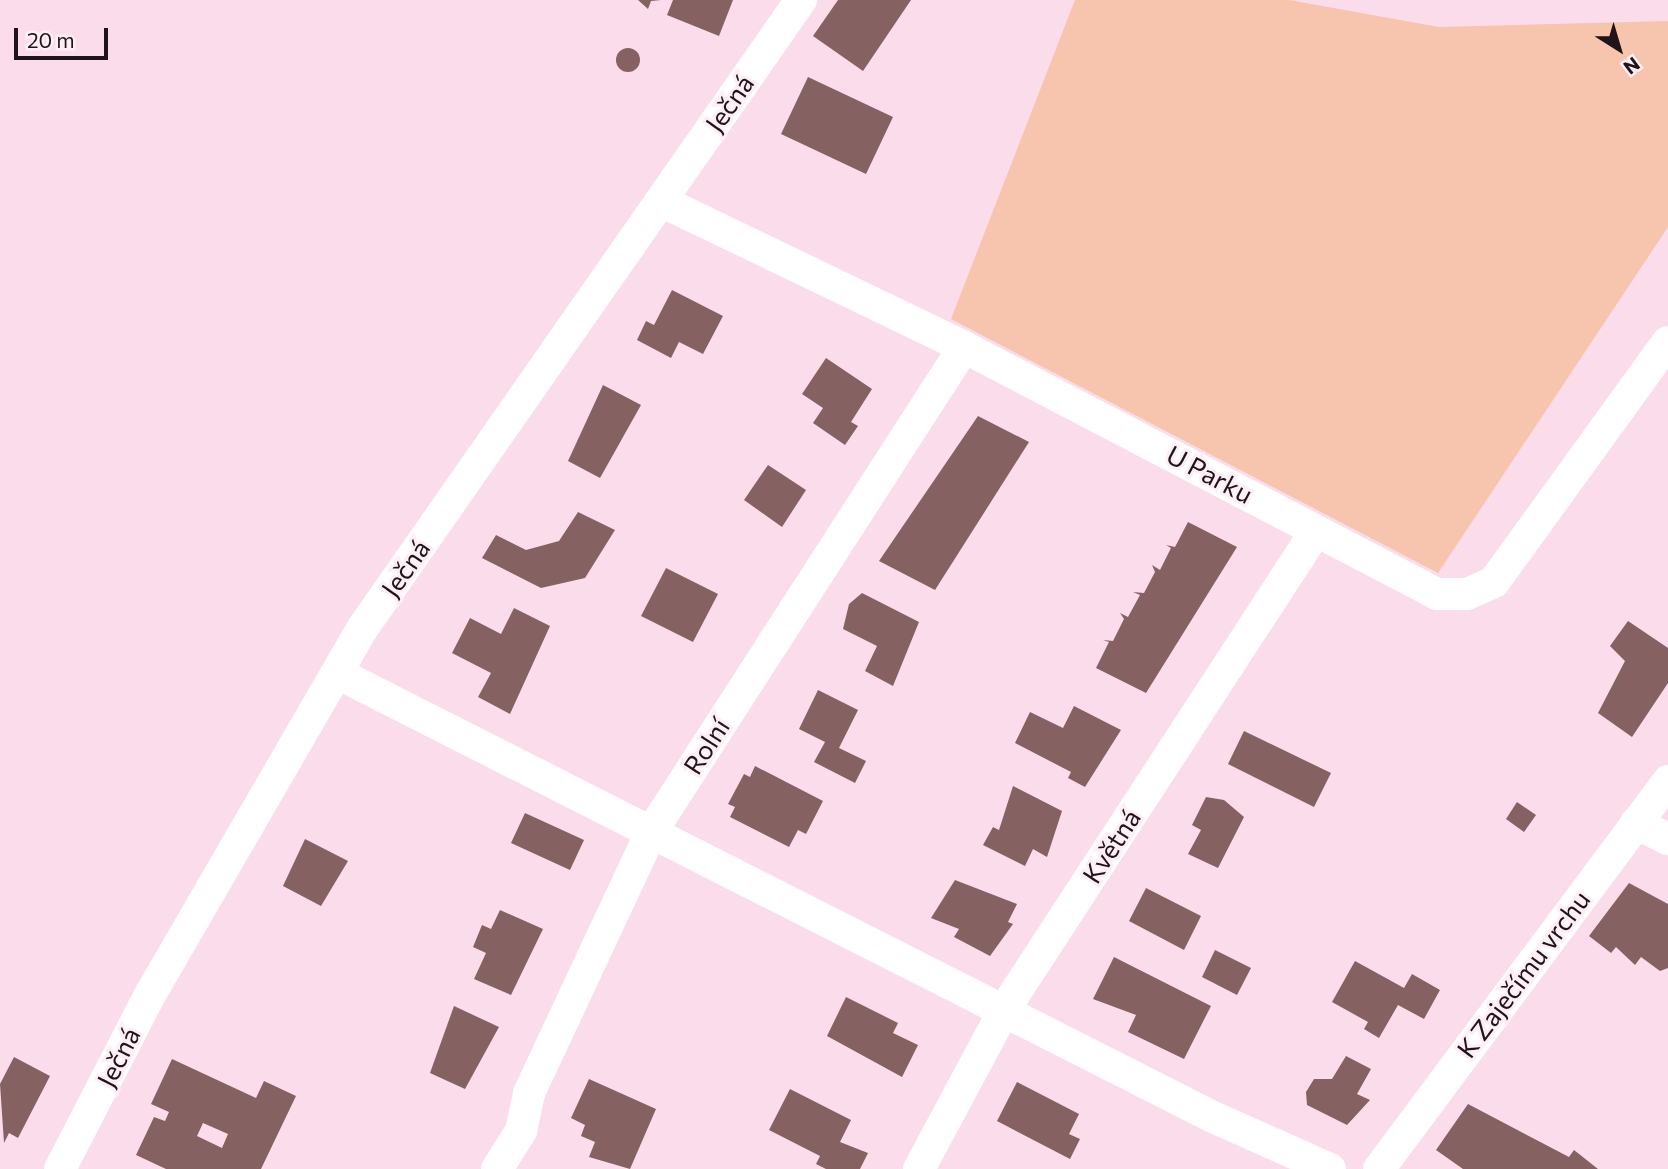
<!DOCTYPE html>
<meta charset="utf-8">
<style>
body{margin:0}
#map{position:relative;width:1668px;height:1169px;overflow:hidden;background:#fbdceb;font-family:Commissioner,sans-serif}
div>[style]{position:absolute}
[style*='--x']{left:calc(var(--x)*1px);top:calc(var(--y)*1px);width:calc(var(--w)*1px);rotate:calc(var(--a)*1deg)}
.green>*{inset:0;background:#f7c4ad}
.building>*{inset:0;background:#866162}
.round{border-radius:50%}
.minor>*{height:32px;margin:-16px;padding:0 16px;transform-origin:16px;border-radius:16px;background:#fff}
span{translate:-50% -50%;white-space:nowrap;text-align:center;line-height:1.15;-webkit-text-stroke:6px #feeef5;paint-order:stroke}
.street-label{font-size:26px;color:#20131a}
.north{position:absolute;left:1584px;top:14px;width:70px;height:70px;-webkit-text-stroke:5px #feeef5;paint-order:stroke;rotate:143deg;font-size:19px;font-weight:700;line-height:28px;text-align:center;color:#20131a}
.north::after{content:'';display:block;margin:auto;width:24px;height:32px;background:#20131a;clip-path:polygon(50% 0,100% 100%,50% 72%,0 100%)}
.scale{position:absolute;left:14px;top:28px;width:94px;height:32px;box-sizing:border-box;border:4px solid #20131a;border-top:0;padding-left:9px;font-size:21px;line-height:24px;white-space:nowrap;color:#20131a;-webkit-text-stroke:5px #feeef5;paint-order:stroke}
</style>
<div id="map">
<div class="green">
<div style="clip-path:polygon(1075px 0,1289px 0,1439px 27px,1668px 21px,1668px 227px,1438px 573px,951px 319px)"></div>
</div>
<div class="building">
<div style="clip-path:polygon(638px 0,661px 0,651px 1px,648px 9px)"></div>
<div style="clip-path:polygon(673px 0,733px 0,719px 36px,667px 15px)"></div>
<div style="clip-path:polygon(838px 0,911px 0,863px 71px,813px 36px)"></div>
<div class="round" style="left:616px;top:48px;width:24px;height:24px"></div>
<div style="clip-path:polygon(808px 77px,893px 117px,866px 174px,781px 134px)"></div>
<div style="clip-path:polygon(672px 290px,723px 316px,703px 354px,679px 342px,671px 358px,637px 340px,646px 321px,654px 325px)"></div>
<div style="clip-path:polygon(826px 358px,872px 389px,851px 422px,858px 426px,845px 445px,813px 423px,823px 408px,802px 394px)"></div>
<div style="clip-path:polygon(603px 385px,641px 405px,600px 478px,568px 461px)"></div>
<div style="clip-path:polygon(978px 416px,1029px 442px,935px 590px,879px 561px)"></div>
<div style="clip-path:polygon(768px 465px,806px 490px,782px 527px,744px 500px)"></div>
<div style="clip-path:polygon(578px 512px,615px 530px,585px 578px,541px 588px,482px 558px,496px 535px,526px 550px,559px 541px)"></div>
<div style="clip-path:polygon(1188px 522px,1237px 547px,1146px 693px,1096px 668px,1109px 642px,1103px 640px,1113px 641px,1124px 619px,1120px 613px,1128px 617px,1140px 595px,1133px 592px,1144px 593px,1155px 572px,1152px 565px,1160px 570px,1171px 548px,1166px 545px,1175px 547px)"></div>
<div style="clip-path:polygon(666px 568px,718px 594px,693px 642px,641px 616px)"></div>
<div style="clip-path:polygon(862px 593px,919px 622px,893px 686px,865px 671px,877px 646px,843px 629px,849px 604px)"></div>
<div style="clip-path:polygon(514px 608px,550px 626px,510px 714px,478px 697px,491px 673px,452px 653px,470px 618px,501px 634px)"></div>
<div style="clip-path:polygon(1628px 621px,1668px 648px,1668px 683px,1632px 737px,1598px 713px,1625px 661px,1610px 646px)"></div>
<div style="clip-path:polygon(818px 690px,858px 710px,839px 748px,866px 761px,855px 783px,814px 762px,825px 742px,799px 729px)"></div>
<div style="clip-path:polygon(1074px 706px,1121px 730px,1085px 787px,1068px 778px,1071px 772px,1015px 743px,1030px 712px,1063px 728px)"></div>
<div style="clip-path:polygon(1244px 731px,1331px 773px,1314px 807px,1228px 764px)"></div>
<div style="clip-path:polygon(755px 766px,823px 801px,806px 834px,798px 830px,789px 847px,730px 817px,735px 807px,728px 804px,744px 774px,750px 777px)"></div>
<div style="clip-path:polygon(1013px 786px,1062px 811px,1047px 857px,1033px 849px,1025px 866px,983px 845px,993px 827px,999px 830px)"></div>
<div style="clip-path:polygon(1206px 797px,1224px 800px,1244px 817px,1218px 868px,1188px 854px,1201px 830px,1192px 825px)"></div>
<div style="clip-path:polygon(1517px 802px,1536px 815px,1524px 832px,1506px 819px)"></div>
<div style="clip-path:polygon(525px 813px,584px 840px,570px 870px,511px 843px)"></div>
<div style="clip-path:polygon(305px 839px,348px 861px,321px 906px,283px 886px)"></div>
<div style="clip-path:polygon(955px 880px,1017px 904px,1008px 922px,1013px 924px,990px 956px,954px 937px,959px 929px,931px 918px)"></div>
<div style="clip-path:polygon(1629px 883px,1668px 904px,1668px 968px,1660px 971px,1641px 957px,1635px 965px,1616px 947px,1611px 953px,1589px 936px)"></div>
<div style="clip-path:polygon(1146px 888px,1201px 916px,1184px 950px,1129px 921px)"></div>
<div style="clip-path:polygon(500px 910px,543px 929px,511px 995px,474px 979px,486px 953px,473px 947px,482px 925px,491px 929px)"></div>
<div style="clip-path:polygon(1215px 950px,1251px 968px,1237px 995px,1202px 977px)"></div>
<div style="clip-path:polygon(1114px 957px,1211px 1006px,1184px 1059px,1128px 1032px,1136px 1015px,1093px 999px)"></div>
<div style="clip-path:polygon(1355px 961px,1404px 988px,1412px 974px,1440px 990px,1424px 1019px,1398px 1005px,1379px 1038px,1364px 1029px,1368px 1022px,1332px 1002px)"></div>
<div style="clip-path:polygon(846px 997px,898px 1023px,893px 1033px,918px 1045px,902px 1077px,827px 1036px)"></div>
<div style="clip-path:polygon(454px 1006px,499px 1027px,465px 1089px,430px 1073px)"></div>
<div style="clip-path:polygon(1346px 1056px,1371px 1069px,1357px 1094px,1370px 1100px,1347px 1125px,1307px 1105px,1306px 1092px,1314px 1079px,1332px 1079px)"></div>
<div style="clip-path:polygon(14px 1057px,50px 1076px,18px 1138px,9px 1133px,4px 1143px,0 1084px)"></div>
<div style="clip-path:polygon(evenodd,172px 1059px,256px 1098px,264px 1081px,296px 1096px,261px 1169px,166px 1169px,136px 1155px,154px 1117px,165px 1121px,169px 1112px,151px 1104px,172px 1059px,203px 1123px,228px 1134px,222px 1148px,197px 1136px,203px 1123px)"></div>
<div style="clip-path:polygon(589px 1079px,656px 1109px,630px 1169px,589px 1157px,595px 1142px,581px 1136px,585px 1125px,571px 1118px)"></div>
<div style="clip-path:polygon(1017px 1082px,1079px 1114px,1069px 1134px,1080px 1139px,1070px 1159px,997px 1121px)"></div>
<div style="clip-path:polygon(790px 1089px,851px 1120px,840px 1142px,868px 1153px,860px 1169px,826px 1169px,816px 1164px,820px 1156px,769px 1130px)"></div>
<div style="clip-path:polygon(1468px 1104px,1569px 1157px,1574px 1150px,1598px 1169px,1463px 1169px,1436px 1150px)"></div>
</div>
<div class="minor">
<div style="--x:661;--y:201;--w:336;--a:25.7"></div>
<div style="--x:964;--y:347;--w:534;--a:27.57"></div>
<div style="--x:1437;--y:594;--w:30;--a:0"></div>
<div style="--x:1467;--y:594;--w:30;--a:-24"></div>
<div style="--x:1494;--y:582;--w:296;--a:-54.1"></div>
<div style="--x:337;--y:673;--w:982;--a:26.88"></div>
<div style="--x:1213;--y:1117;--w:128;--a:24"></div>
<div style="--x:1636;--y:823;--w:36;--a:27"></div>
<div style="--x:60;--y:1169;--w:198;--a:-62.7"></div>
<div style="--x:151;--y:993;--w:421;--a:-59.9"></div>
<div style="--x:362;--y:629;--w:767;--a:-55.09"></div>
<div style="--x:497;--y:1169;--w:45;--a:-57.7"></div>
<div style="--x:521;--y:1131;--w:39;--a:-78"></div>
<div style="--x:529;--y:1093;--w:289;--a:-64.9"></div>
<div style="--x:652;--y:831;--w:576;--a:-57.19"></div>
<div style="--x:919;--y:1169;--w:184;--a:-61.8"></div>
<div style="--x:1006;--y:1007;--w:568;--a:-56.93"></div>
<div style="--x:1379;--y:1169;--w:484;--a:-53.3"></div>
</div>
<div class="street-label">
<span style="left:729px;top:103px;rotate:-55deg">Ječná</span>
<span style="left:1210px;top:474px;rotate:28deg">U Parku</span>
<span style="left:405px;top:568px;rotate:-55deg">Ječná</span>
<span style="left:706px;top:746px;rotate:-57deg">Rolní</span>
<span style="left:1111px;top:846px;rotate:-57deg">Květná</span>
<span style="left:1523px;top:974px;rotate:-53deg">K Zaječímu vrchu</span>
<span style="left:118px;top:1057px;rotate:-63deg">Ječná</span>
</div>
<div class="north">N</div>
<div class="scale">20 m</div>
</div>
